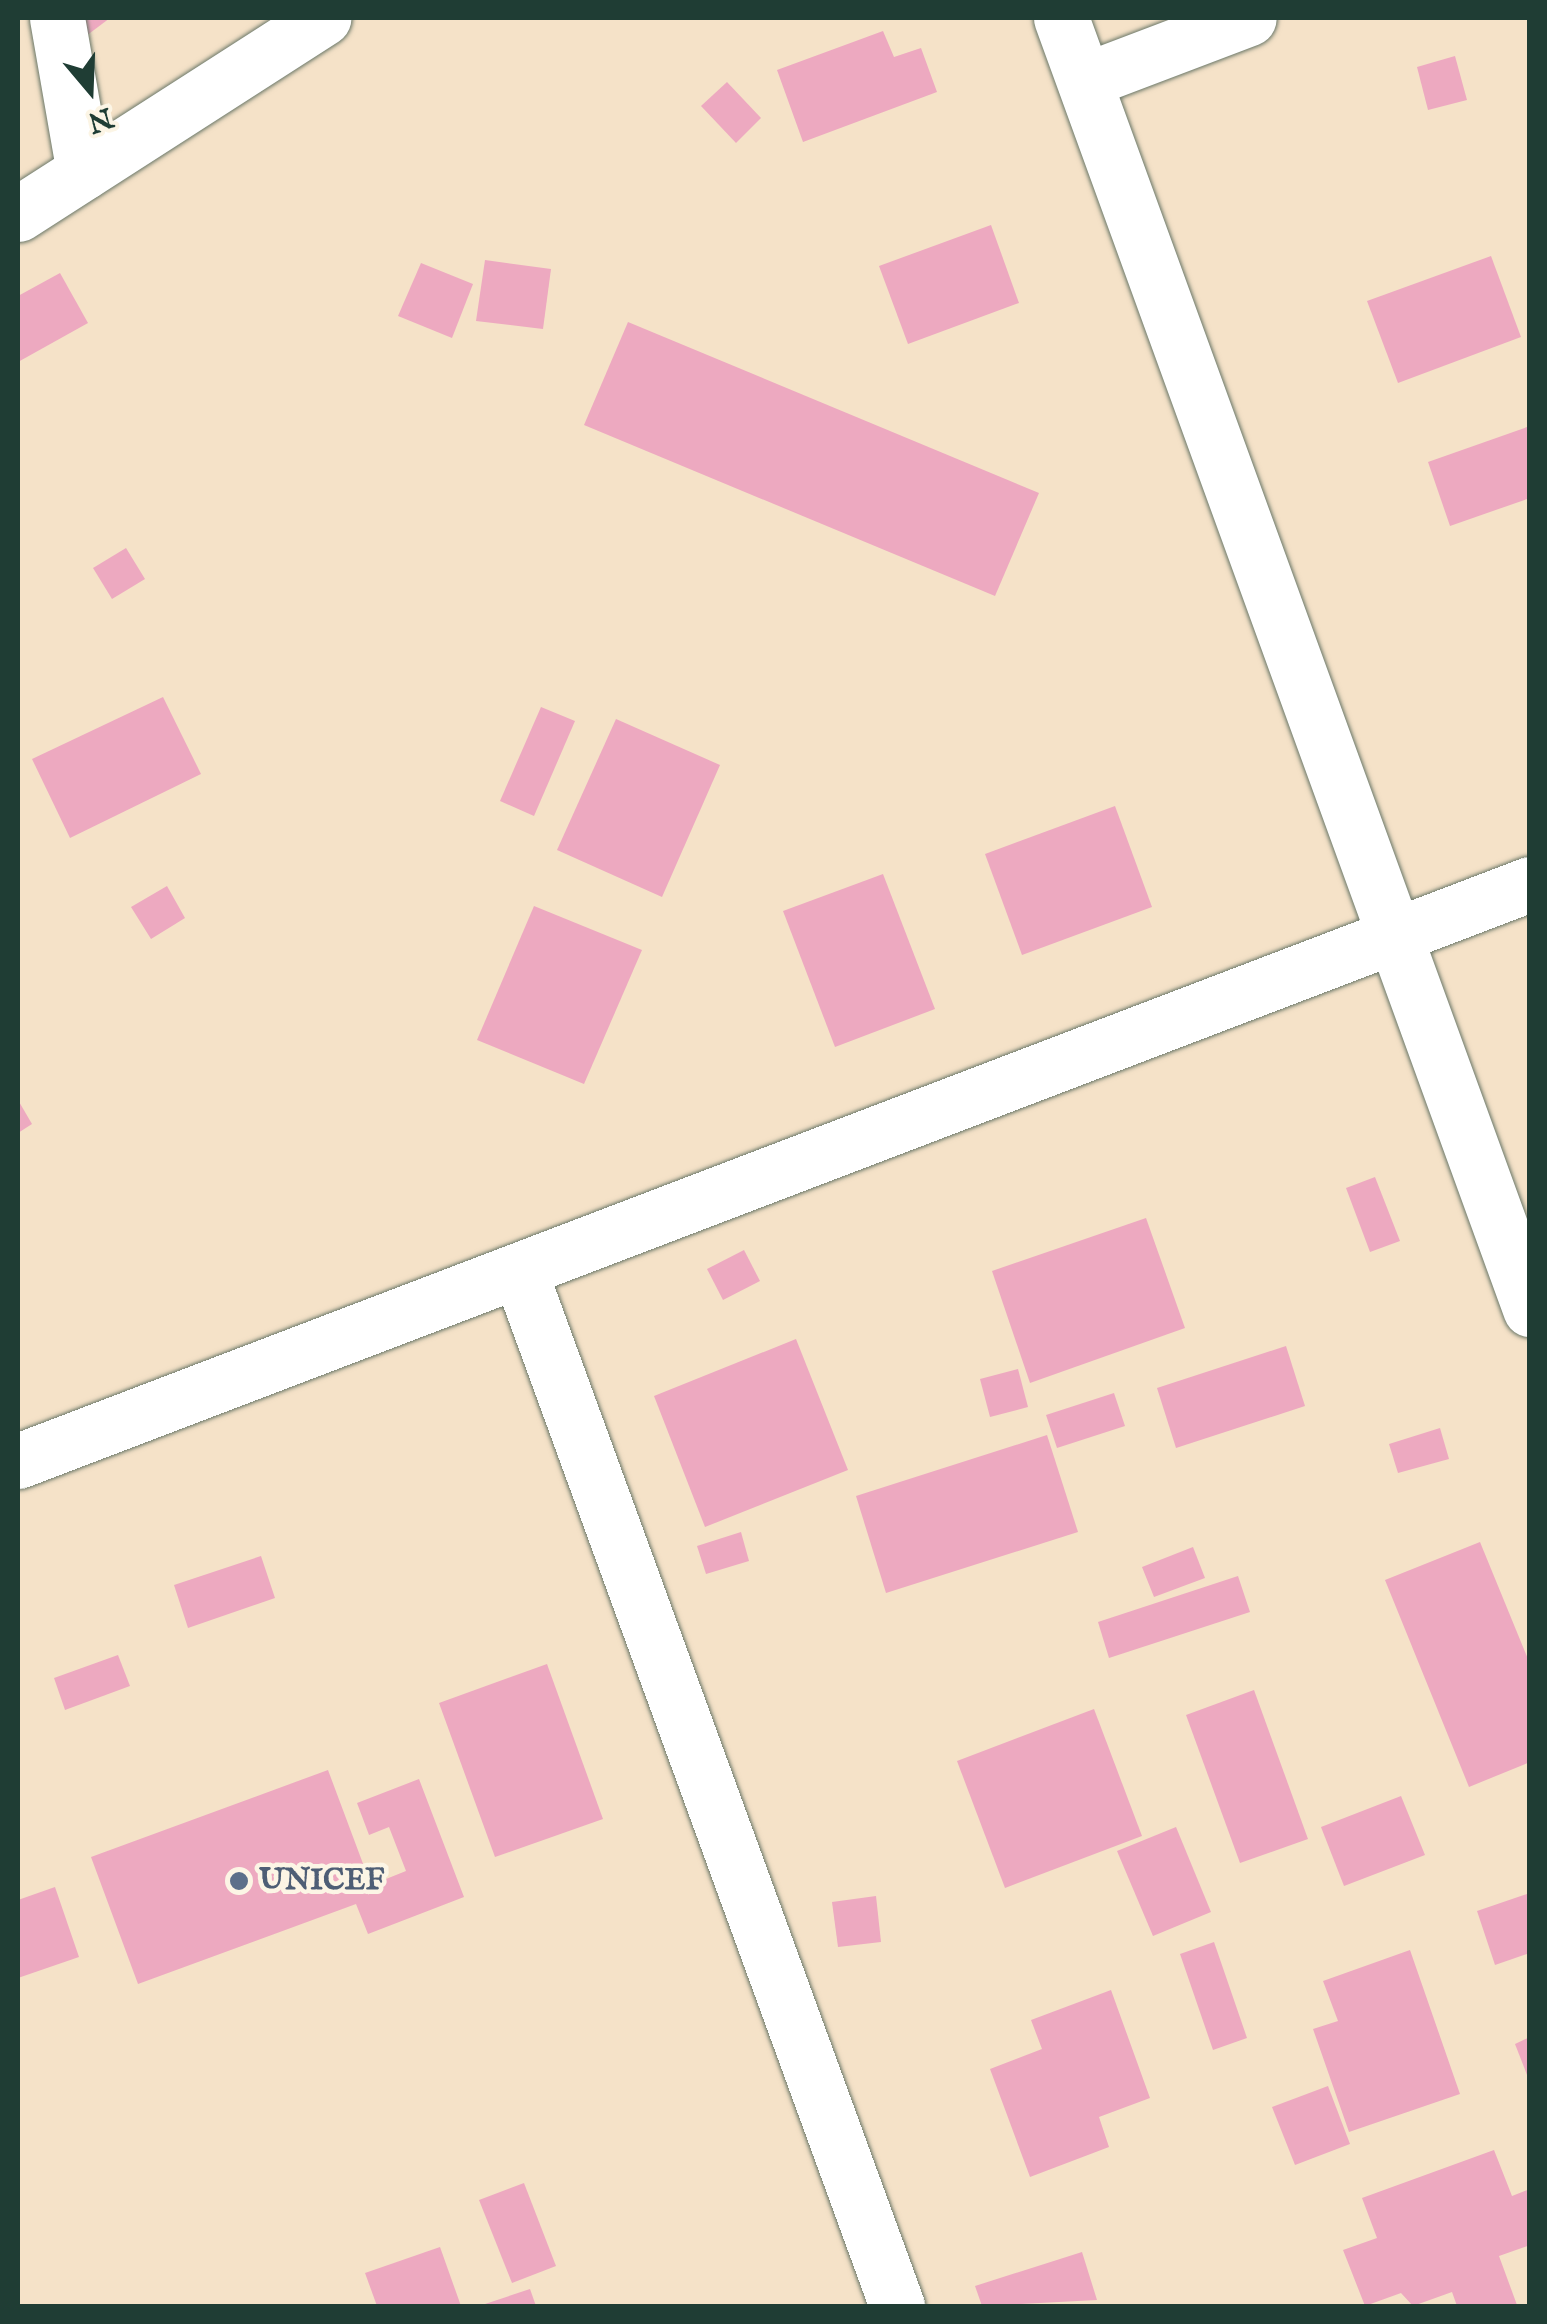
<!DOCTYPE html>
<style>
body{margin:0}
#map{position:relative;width:1547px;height:2324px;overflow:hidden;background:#f5e2c8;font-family:"IM FELL English",serif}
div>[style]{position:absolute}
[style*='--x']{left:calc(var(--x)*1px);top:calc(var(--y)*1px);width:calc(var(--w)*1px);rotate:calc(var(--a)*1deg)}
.building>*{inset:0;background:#eda9c0}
.roads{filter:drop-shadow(0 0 2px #6a7768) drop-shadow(0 0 2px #6a7768)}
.minor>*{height:55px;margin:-27.5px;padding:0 27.5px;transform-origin:27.5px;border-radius:27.5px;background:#fff}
.dots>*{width:28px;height:28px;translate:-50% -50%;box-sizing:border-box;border:5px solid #fcf5e5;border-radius:50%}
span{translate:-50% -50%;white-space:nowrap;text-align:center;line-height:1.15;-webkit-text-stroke:9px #fcf5e5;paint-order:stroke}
.service-label{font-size:30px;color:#4e5e75;font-weight:700}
.left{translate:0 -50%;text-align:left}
.frame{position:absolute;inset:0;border:20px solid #1f3d34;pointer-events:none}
.north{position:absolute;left:40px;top:40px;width:100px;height:100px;-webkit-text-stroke:8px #fcf5e5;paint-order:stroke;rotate:161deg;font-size:28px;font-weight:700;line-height:40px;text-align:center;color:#1f3d34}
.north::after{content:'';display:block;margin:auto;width:35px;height:45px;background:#1f3d34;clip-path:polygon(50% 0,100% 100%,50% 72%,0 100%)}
</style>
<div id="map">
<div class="building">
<div style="clip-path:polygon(53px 18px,110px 18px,74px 45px)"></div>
<div style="clip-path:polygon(883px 31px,894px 57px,921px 48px,937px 92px,803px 142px,777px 70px)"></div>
<div style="clip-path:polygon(1455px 56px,1467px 100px,1428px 110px,1417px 67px)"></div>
<div style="clip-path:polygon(727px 82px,761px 118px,736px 143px,701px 106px)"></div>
<div style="clip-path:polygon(991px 225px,1019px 303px,908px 344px,879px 266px)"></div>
<div style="clip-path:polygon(1491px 256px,1521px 337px,1398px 383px,1367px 301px)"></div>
<div style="clip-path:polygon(485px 260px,551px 269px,543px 329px,476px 321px)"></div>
<div style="clip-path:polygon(421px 263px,473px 284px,452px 338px,398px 316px)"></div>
<div style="clip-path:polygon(60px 273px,88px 323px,18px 362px,18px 296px)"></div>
<div style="clip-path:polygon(628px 322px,1039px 493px,995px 596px,584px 425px)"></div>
<div style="clip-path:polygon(1530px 426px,1530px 498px,1450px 526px,1428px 462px)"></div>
<div style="clip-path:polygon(126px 548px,145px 579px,112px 599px,93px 568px)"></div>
<div style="clip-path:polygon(163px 697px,201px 774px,70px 838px,32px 759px)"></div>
<div style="clip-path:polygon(541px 707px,575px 721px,534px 816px,500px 801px)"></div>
<div style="clip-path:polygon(616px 719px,720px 765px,662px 897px,557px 850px)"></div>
<div style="clip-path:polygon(1115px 806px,1152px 907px,1022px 955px,985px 854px)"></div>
<div style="clip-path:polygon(883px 874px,935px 1009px,835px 1047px,783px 911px)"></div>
<div style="clip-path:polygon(167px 886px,185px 918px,151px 939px,131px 907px)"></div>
<div style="clip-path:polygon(534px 906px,642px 950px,584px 1084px,477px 1040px)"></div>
<div style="clip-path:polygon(18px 1100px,32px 1124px,18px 1133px)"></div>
<div style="clip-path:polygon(1375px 1177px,1400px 1241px,1370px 1252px,1346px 1188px)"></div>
<div style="clip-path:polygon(1146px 1218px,1185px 1328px,1030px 1383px,992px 1271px)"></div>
<div style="clip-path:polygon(744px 1250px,760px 1281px,723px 1300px,707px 1269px)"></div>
<div style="clip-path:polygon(796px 1339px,848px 1470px,705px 1527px,654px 1396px)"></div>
<div style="clip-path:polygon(1286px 1346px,1305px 1406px,1176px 1448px,1157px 1388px)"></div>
<div style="clip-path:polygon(1018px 1369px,1028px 1407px,990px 1417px,980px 1379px)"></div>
<div style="clip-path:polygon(1114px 1393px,1125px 1426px,1057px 1448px,1046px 1415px)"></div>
<div style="clip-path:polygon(1440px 1428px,1449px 1459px,1398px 1473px,1389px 1444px)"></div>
<div style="clip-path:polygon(1047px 1435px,1078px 1532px,886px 1593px,856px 1496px)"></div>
<div style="clip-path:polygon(741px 1532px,749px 1561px,706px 1574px,697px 1546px)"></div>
<div style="clip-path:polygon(1480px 1542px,1530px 1664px,1530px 1762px,1469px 1787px,1385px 1580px)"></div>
<div style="clip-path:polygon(1193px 1547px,1205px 1578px,1154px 1597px,1142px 1567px)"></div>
<div style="clip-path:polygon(261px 1556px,275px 1598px,188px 1628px,174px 1585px)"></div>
<div style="clip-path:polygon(1238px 1576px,1250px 1612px,1109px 1658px,1098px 1622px)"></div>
<div style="clip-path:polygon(118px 1655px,130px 1686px,65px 1710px,54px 1678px)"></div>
<div style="clip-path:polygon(547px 1664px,603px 1819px,495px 1857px,439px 1703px)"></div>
<div style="clip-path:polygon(1254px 1690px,1308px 1839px,1240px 1863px,1186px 1715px)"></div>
<div style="clip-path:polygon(1094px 1709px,1142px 1836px,1005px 1888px,957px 1761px)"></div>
<div style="clip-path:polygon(328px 1770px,371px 1885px,406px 1871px,389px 1827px,369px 1835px,357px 1803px,419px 1779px,464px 1897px,368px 1934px,356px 1904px,138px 1984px,91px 1857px)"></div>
<div style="clip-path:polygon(1401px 1796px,1425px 1855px,1344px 1886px,1321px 1827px)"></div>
<div style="clip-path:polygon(1176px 1827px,1211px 1912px,1153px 1936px,1117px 1851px)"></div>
<div style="clip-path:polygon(55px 1887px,79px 1957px,18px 1978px,18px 1900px)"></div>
<div style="clip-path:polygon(1530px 1893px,1530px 1953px,1495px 1965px,1477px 1911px)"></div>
<div style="clip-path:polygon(876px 1896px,881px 1942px,838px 1947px,832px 1902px)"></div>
<div style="clip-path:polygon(1214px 1942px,1247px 2038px,1213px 2050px,1180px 1954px)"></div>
<div style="clip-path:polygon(1410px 1950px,1460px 2094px,1349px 2132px,1313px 2029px,1338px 2021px,1323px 1981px)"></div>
<div style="clip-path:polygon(1111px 1990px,1150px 2098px,1099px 2117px,1109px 2147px,1030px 2177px,990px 2069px,1042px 2049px,1031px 2020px)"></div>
<div style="clip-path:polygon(1530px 2037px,1530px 2080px,1529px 2080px,1515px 2044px)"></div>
<div style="clip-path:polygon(1328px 2086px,1350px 2144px,1295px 2165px,1272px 2107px)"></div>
<div style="clip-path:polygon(1494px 2150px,1512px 2196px,1530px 2189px,1530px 2245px,1499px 2256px,1517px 2305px,1457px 2306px,1452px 2292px,1413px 2306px,1401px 2293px,1365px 2306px,1343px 2250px,1377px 2238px,1362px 2198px)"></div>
<div style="clip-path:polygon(524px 2183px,556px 2266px,512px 2283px,479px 2200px)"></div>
<div style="clip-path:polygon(440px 2247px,461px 2306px,377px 2306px,365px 2273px)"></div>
<div style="clip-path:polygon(1082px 2252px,1097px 2300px,982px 2306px,975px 2286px)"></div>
<div style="clip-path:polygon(530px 2289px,536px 2306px,479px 2306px)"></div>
</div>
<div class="roads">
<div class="minor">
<div style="--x:57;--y:18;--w:156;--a:80.1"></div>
<div style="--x:1061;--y:18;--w:1374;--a:70.03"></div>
<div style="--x:1086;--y:80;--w:174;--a:-20.8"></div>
<div style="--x:18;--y:214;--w:363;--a:-32.7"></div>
<div style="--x:519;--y:1270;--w:1103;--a:69.95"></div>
<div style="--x:18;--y:1461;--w:1618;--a:-20.89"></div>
</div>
</div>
<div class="dots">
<div style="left:239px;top:1881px;background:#5c6f8a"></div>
</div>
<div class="service-label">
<span class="left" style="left:259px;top:1881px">UNICEF</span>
</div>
<div class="frame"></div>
<div class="north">N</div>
</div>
